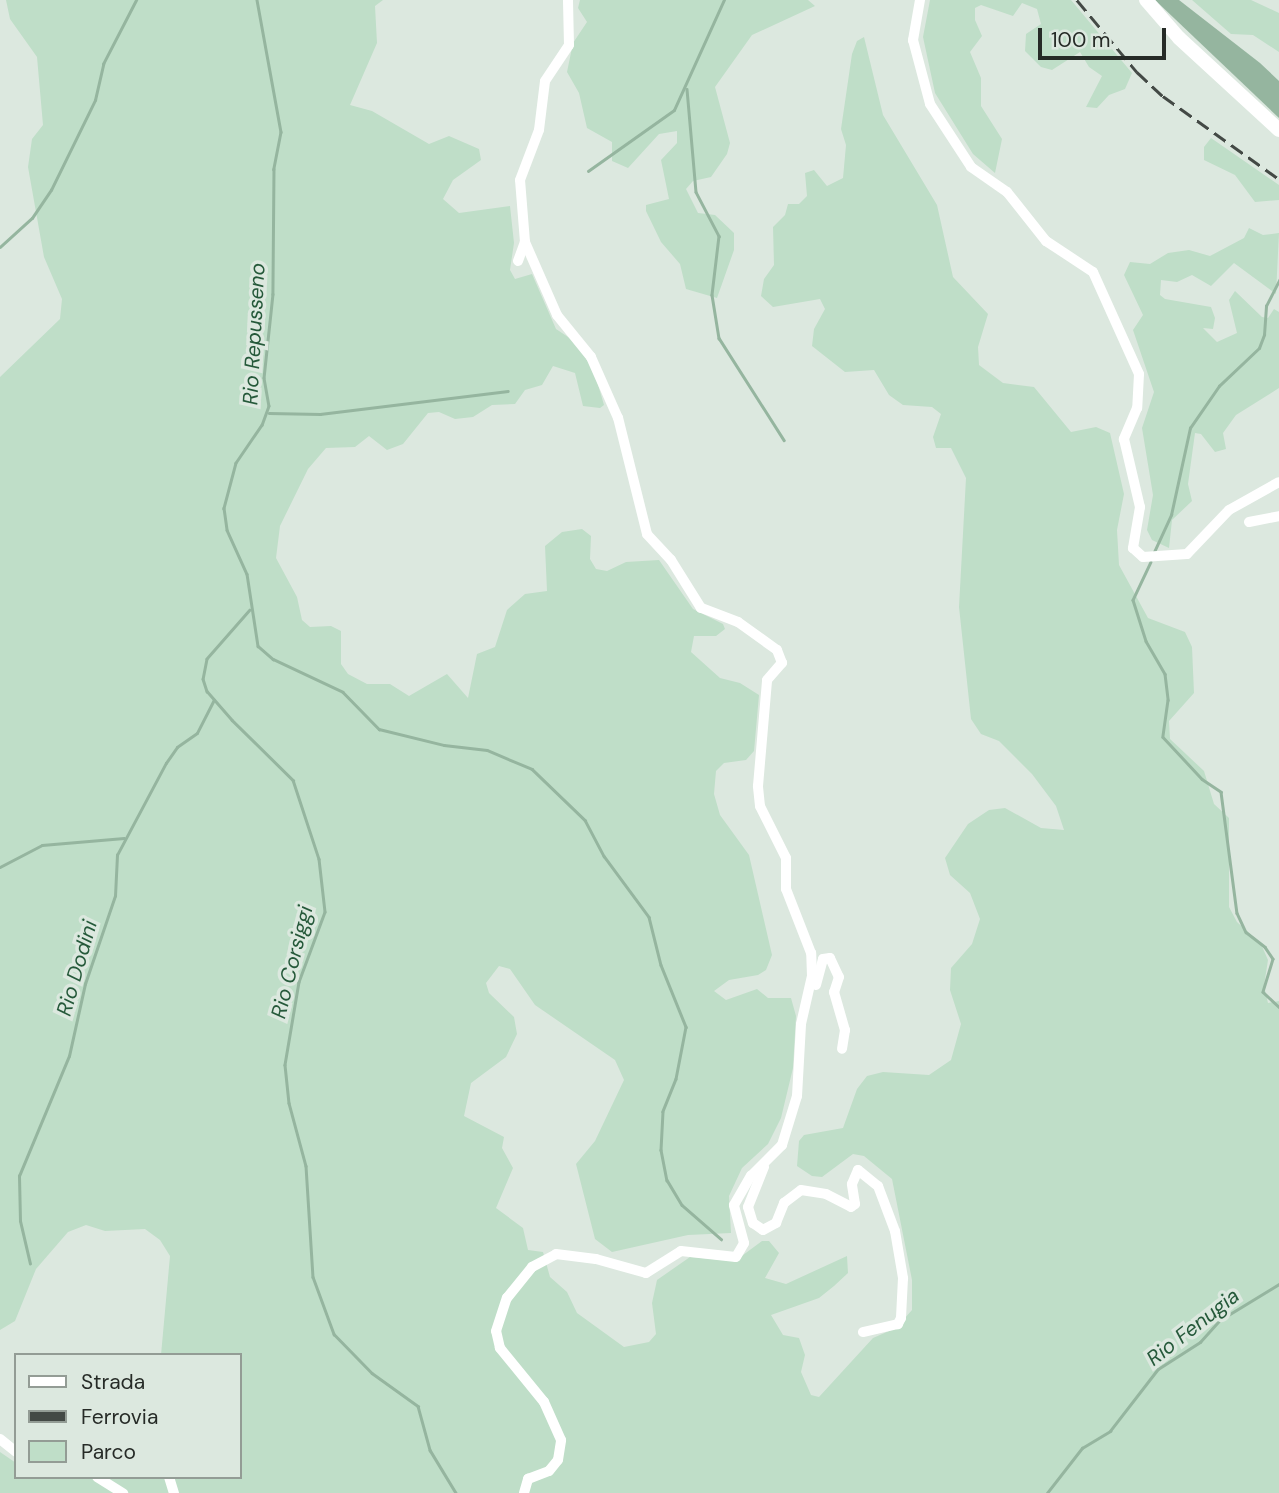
<!DOCTYPE html>
<style>
body{margin:0}
#map{position:relative;width:1279px;height:1493px;overflow:hidden;background:#dce8df;font-family:"DM Sans",sans-serif}
div>[style]{position:absolute}
[style*='--x']{left:calc(var(--x)*1px);top:calc(var(--y)*1px);width:calc(var(--w)*1px);rotate:calc(var(--a)*1deg)}
.green>*{inset:0;background:#bfdec8}
.water>*{inset:0;background:#95b59f}
.stream>*{height:2.5px;margin:-1.25px;padding:0 1.25px;transform-origin:1.25px;border-radius:1.25px;background:#95b59f}
.minor>*{height:10px;margin:-5px;padding:0 5px;transform-origin:5px;border-radius:5px;background:#fff}
.major>*{height:14px;margin:-7px;padding:0 7px;transform-origin:7px;border-radius:7px;background:#fff}
.rail>*{height:2.5px;margin-top:-1.25px;transform-origin:0;background:repeating-linear-gradient(90deg,#434945 0 14px,transparent 0 21px)}
span{translate:-50% -50%;white-space:nowrap;text-align:center;line-height:1.15;-webkit-text-stroke:7px #dce8df;paint-order:stroke}
.water-label{font-size:21px;color:#25593a;font-style:italic}
.legend{position:absolute;left:14px;top:1353px;width:228px;height:126px;box-sizing:border-box;background:#dce8df;border:2px solid #939c95;margin:0;padding:9px 12px;list-style:none;font-size:21px;color:#262b27}
.legend li{display:flex;align-items:center;gap:14px;height:35px}
.legend b{width:35px;border:2px solid #939c95}
.scale{position:absolute;left:1038px;top:28px;width:128px;height:32px;box-sizing:border-box;border:4px solid #262b27;border-top:0;padding-left:9px;font-size:21px;line-height:24px;white-space:nowrap;color:#262b27;-webkit-text-stroke:5px #dce8df;paint-order:stroke}
</style>
<div id="map">
<div class="green">
<div style="clip-path:polygon(6px 0,383px 0,375px 6px,377px 43px,350px 105px,372px 111px,429px 144px,449px 136px,479px 149px,481px 160px,453px 180px,443px 199px,459px 213px,510px 206px,514px 243px,510px 270px,515px 279px,532px 274px,556px 329px,574px 341px,592px 364px,604px 405px,600px 408px,583px 406px,575px 373px,553px 366px,542px 385px,525px 390px,515px 404px,492px 405px,473px 417px,455px 419px,439px 412px,428px 413px,403px 444px,387px 450px,369px 436px,355px 447px,326px 448px,308px 469px,280px 526px,276px 558px,297px 597px,302px 620px,310px 627px,331px 626px,341px 631px,341px 664px,348px 674px,367px 684px,390px 684px,409px 696px,447px 674px,468px 698px,477px 654px,495px 647px,507px 610px,525px 594px,547px 591px,545px 546px,562px 532px,582px 529px,591px 536px,590px 559px,596px 569px,607px 571px,626px 562px,659px 560px,693px 609px,723px 624px,725px 629px,716px 636px,694px 636px,691px 652px,720px 678px,740px 683px,759px 695px,754px 751px,746px 760px,724px 763px,716px 771px,714px 794px,720px 815px,749px 855px,772px 955px,766px 970px,758px 975px,729px 980px,714px 991px,726px 1000px,757px 989px,768px 998px,791px 998px,796px 1016px,793px 1068px,781px 1118px,768px 1144px,742px 1168px,729px 1196px,731px 1233px,688px 1235px,612px 1252px,595px 1239px,576px 1164px,595px 1141px,624px 1080px,615px 1060px,535px 1005px,510px 969px,499px 966px,486px 983px,489px 993px,514px 1017px,517px 1034px,506px 1057px,471px 1083px,464px 1116px,504px 1137px,502px 1148px,513px 1168px,496px 1208px,523px 1228px,528px 1250px,543px 1252px,550px 1277px,567px 1292px,577px 1313px,624px 1347px,649px 1342px,656px 1334px,652px 1303px,657px 1280px,690px 1257px,735px 1261px,762px 1241px,769px 1241px,779px 1253px,765px 1278px,786px 1284px,847px 1256px,848px 1273px,834px 1286px,819px 1298px,771px 1315px,783px 1335px,799px 1338px,805px 1355px,801px 1372px,811px 1395px,819px 1397px,873px 1338px,896px 1328px,912px 1310px,912px 1280px,892px 1179px,864px 1156px,853px 1154px,822px 1177px,812px 1176px,797px 1166px,799px 1141px,804px 1135px,843px 1128px,857px 1089px,867px 1076px,883px 1072px,929px 1075px,951px 1060px,961px 1024px,950px 990px,951px 968px,972px 944px,980px 919px,970px 893px,950px 875px,945px 858px,968px 824px,989px 810px,1005px 808px,1041px 828px,1064px 830px,1056px 806px,1032px 774px,999px 741px,981px 734px,971px 719px,959px 607px,966px 478px,951px 448px,936px 448px,933px 437px,941px 414px,932px 407px,903px 405px,889px 395px,874px 370px,845px 372px,812px 346px,814px 329px,825px 309px,820px 299px,773px 307px,761px 296px,764px 279px,774px 265px,773px 227px,785px 215px,788px 204px,799px 204px,807px 196px,805px 173px,814px 170px,827px 186px,843px 178px,846px 145px,841px 129px,852px 54px,857px 41px,864px 37px,883px 115px,937px 205px,953px 277px,988px 314px,978px 347px,979px 365px,1003px 383px,1034px 387px,1071px 432px,1096px 427px,1110px 433px,1124px 494px,1117px 530px,1119px 565px,1148px 618px,1185px 632px,1192px 647px,1194px 693px,1169px 721px,1170px 739px,1204px 771px,1214px 804px,1229px 818px,1229px 907px,1237px 922px,1261px 944px,1268px 960px,1264px 986px,1268px 1003px,1279px 1001px,1279px 1493px,0 1493px,0 1452px,16px 1463px,16px 1477px,240px 1477px,240px 1355px,161px 1355px,170px 1256px,160px 1240px,145px 1229px,105px 1231px,86px 1225px,68px 1232px,36px 1269px,15px 1321px,0 1330px,0 377px,60px 319px,62px 299px,44px 257px,28px 167px,32px 139px,43px 125px,37px 57px,10px 19px)"></div>
<div style="clip-path:polygon(580px 0,808px 0,815px 6px,752px 35px,715px 87px,730px 143px,727px 154px,711px 177px,693px 181px,686px 189px,698px 213px,715px 215px,734px 233px,734px 250px,717px 298px,686px 289px,680px 264px,661px 242px,646px 211px,646px 205px,669px 199px,661px 160px,677px 143px,677px 131px,659px 134px,628px 168px,612px 161px,612px 142px,587px 128px,579px 93px,567px 72px,573px 43px,587px 22px,578px 8px)"></div>
<div style="clip-path:polygon(930px 0,1071px 0,1132px 73px,1125px 89px,1109px 95px,1097px 108px,1086px 107px,1102px 76px,1089px 67px,1080px 52px,1052px 70px,1041px 67px,1025px 51px,1026px 34px,1041px 24px,1037px 9px,1022px 3px,1013px 16px,981px 5px,975px 8px,975px 20px,982px 36px,970px 52px,981px 78px,981px 106px,1002px 139px,995px 173px,973px 154px,935px 93px,923px 37px)"></div>
<div style="clip-path:polygon(1192px 0,1251px 0,1279px 13px,1279px 52px,1253px 35px,1231px 34px)"></div>
<div style="clip-path:polygon(1211px 138px,1279px 185px,1279px 200px,1255px 202px,1235px 175px,1204px 160px,1204px 147px)"></div>
<div style="clip-path:polygon(1249px 228px,1263px 235px,1279px 233px,1276px 294px,1234px 263px,1211px 286px,1192px 275px,1177px 282px,1161px 280px,1160px 295px,1165px 299px,1211px 307px,1215px 318px,1213px 329px,1203px 328px,1217px 342px,1237px 333px,1229px 300px,1235px 291px,1262px 317px,1268px 318px,1274px 309px,1279px 312px,1279px 388px,1236px 415px,1223px 433px,1226px 449px,1215px 452px,1201px 434px,1195px 433px,1188px 484px,1192px 501px,1172px 520px,1169px 548px,1152px 540px,1147px 530px,1153px 495px,1142px 428px,1154px 392px,1133px 330px,1143px 315px,1124px 275px,1130px 262px,1150px 264px,1168px 253px,1189px 250px,1210px 256px,1244px 238px)"></div>
</div>
<div class="water">
<div style="clip-path:polygon(1155px 0,1179px 0,1260px 63px,1279px 81px,1279px 118px)"></div>
</div>
<div class="stream">
<div style="--x:257;--y:0;--w:134;--a:79.7"></div>
<div style="--x:281;--y:132;--w:38;--a:101"></div>
<div style="--x:274;--y:169;--w:125;--a:90.5"></div>
<div style="--x:273;--y:294;--w:84;--a:96.1"></div>
<div style="--x:264;--y:378;--w:28;--a:80"></div>
<div style="--x:269;--y:406;--w:20;--a:110"></div>
<div style="--x:262;--y:425;--w:46;--a:124.4"></div>
<div style="--x:236;--y:463;--w:47;--a:104.9"></div>
<div style="--x:224;--y:508;--w:22;--a:82"></div>
<div style="--x:227;--y:530;--w:48;--a:65.6"></div>
<div style="--x:247;--y:574;--w:73;--a:81.3"></div>
<div style="--x:258;--y:646;--w:20;--a:41"></div>
<div style="--x:273;--y:659;--w:77;--a:25.2"></div>
<div style="--x:343;--y:692;--w:52;--a:45.8"></div>
<div style="--x:379;--y:729;--w:67;--a:13.8"></div>
<div style="--x:444;--y:745;--w:43;--a:6.6"></div>
<div style="--x:487;--y:750;--w:49;--a:22.9"></div>
<div style="--x:532;--y:769;--w:74;--a:43.9"></div>
<div style="--x:585;--y:820;--w:41;--a:62.2"></div>
<div style="--x:604;--y:856;--w:76;--a:53.6"></div>
<div style="--x:649;--y:917;--w:49;--a:76"></div>
<div style="--x:661;--y:965;--w:67;--a:68"></div>
<div style="--x:686;--y:1027;--w:53;--a:100.9"></div>
<div style="--x:676;--y:1079;--w:35;--a:112"></div>
<div style="--x:663;--y:1112;--w:38;--a:93"></div>
<div style="--x:661;--y:1150;--w:31;--a:79"></div>
<div style="--x:667;--y:1180;--w:29;--a:59"></div>
<div style="--x:682;--y:1205;--w:52;--a:41.1"></div>
<div style="--x:687;--y:89;--w:103;--a:85"></div>
<div style="--x:696;--y:192;--w:50;--a:62.4"></div>
<div style="--x:719;--y:236;--w:59;--a:96.8"></div>
<div style="--x:712;--y:295;--w:44;--a:80.8"></div>
<div style="--x:719;--y:338;--w:121;--a:57.5"></div>
<div style="--x:588;--y:171;--w:105;--a:-35.3"></div>
<div style="--x:674;--y:110;--w:121;--a:-65.6"></div>
<div style="--x:0;--y:247;--w:43;--a:-42.2"></div>
<div style="--x:32;--y:218;--w:34;--a:-56"></div>
<div style="--x:51;--y:190;--w:100;--a:-63.9"></div>
<div style="--x:95;--y:100;--w:37;--a:-77"></div>
<div style="--x:103;--y:64;--w:72;--a:-62.7"></div>
<div style="--x:269;--y:413;--w:51;--a:1.1"></div>
<div style="--x:320;--y:414;--w:189;--a:-7"></div>
<div style="--x:1154;--y:552;--w:41;--a:-65.3"></div>
<div style="--x:1171;--y:515;--w:89;--a:-77.7"></div>
<div style="--x:1190;--y:428;--w:51;--a:-55.4"></div>
<div style="--x:1219;--y:386;--w:55;--a:-43.5"></div>
<div style="--x:1259;--y:348;--w:14;--a:-69"></div>
<div style="--x:1264;--y:335;--w:29;--a:-86"></div>
<div style="--x:1266;--y:306;--w:29;--a:-63"></div>
<div style="--x:1151;--y:562;--w:42;--a:115.3"></div>
<div style="--x:1133;--y:600;--w:43;--a:72.4"></div>
<div style="--x:1146;--y:641;--w:38;--a:60"></div>
<div style="--x:1165;--y:674;--w:26;--a:83"></div>
<div style="--x:1168;--y:700;--w:37;--a:98"></div>
<div style="--x:1163;--y:737;--w:57;--a:47.1"></div>
<div style="--x:1202;--y:779;--w:23;--a:34"></div>
<div style="--x:1221;--y:792;--w:122;--a:82.5"></div>
<div style="--x:1237;--y:913;--w:21;--a:65"></div>
<div style="--x:1246;--y:932;--w:24;--a:38"></div>
<div style="--x:1265;--y:947;--w:14;--a:56"></div>
<div style="--x:1273;--y:959;--w:34;--a:107"></div>
<div style="--x:1263;--y:992;--w:22;--a:43"></div>
<div style="--x:250;--y:610;--w:65;--a:131.3"></div>
<div style="--x:207;--y:659;--w:20;--a:101"></div>
<div style="--x:203;--y:679;--w:13;--a:72"></div>
<div style="--x:207;--y:691;--w:38;--a:49"></div>
<div style="--x:232;--y:720;--w:86;--a:44.5"></div>
<div style="--x:293;--y:780;--w:83;--a:71.8"></div>
<div style="--x:319;--y:859;--w:53;--a:83.5"></div>
<div style="--x:325;--y:912;--w:75;--a:110.4"></div>
<div style="--x:299;--y:982;--w:84;--a:99.6"></div>
<div style="--x:285;--y:1065;--w:38;--a:84"></div>
<div style="--x:289;--y:1103;--w:65;--a:74.9"></div>
<div style="--x:306;--y:1166;--w:111;--a:86.4"></div>
<div style="--x:313;--y:1277;--w:61;--a:69.8"></div>
<div style="--x:334;--y:1334;--w:54;--a:45.7"></div>
<div style="--x:372;--y:1373;--w:57;--a:35.7"></div>
<div style="--x:418;--y:1406;--w:46;--a:74.7"></div>
<div style="--x:430;--y:1450;--w:50;--a:58.8"></div>
<div style="--x:0;--y:867;--w:47;--a:-27.6"></div>
<div style="--x:42;--y:845;--w:82;--a:-4.9"></div>
<div style="--x:30;--y:1264;--w:44;--a:-103.1"></div>
<div style="--x:20;--y:1221;--w:45;--a:-91.3"></div>
<div style="--x:19;--y:1176;--w:130;--a:-67.4"></div>
<div style="--x:69;--y:1056;--w:74;--a:-77.5"></div>
<div style="--x:85;--y:984;--w:93;--a:-71.2"></div>
<div style="--x:115;--y:896;--w:41;--a:-87.2"></div>
<div style="--x:117;--y:855;--w:104;--a:-62"></div>
<div style="--x:166;--y:763;--w:19;--a:-55"></div>
<div style="--x:177;--y:747;--w:24;--a:-35"></div>
<div style="--x:197;--y:733;--w:37;--a:-63"></div>
<div style="--x:1047;--y:1493;--w:57;--a:-52.1"></div>
<div style="--x:1082;--y:1448;--w:33;--a:-31"></div>
<div style="--x:1110;--y:1431;--w:78;--a:-52.3"></div>
<div style="--x:1158;--y:1369;--w:50;--a:-32.7"></div>
<div style="--x:1200;--y:1342;--w:30;--a:-48"></div>
<div style="--x:1220;--y:1320;--w:69;--a:-31.4"></div>
</div>
<div class="minor">
<div style="--x:920;--y:0;--w:41;--a:99.9"></div>
<div style="--x:913;--y:40;--w:66;--a:75.1"></div>
<div style="--x:930;--y:104;--w:75;--a:56.9"></div>
<div style="--x:971;--y:167;--w:44;--a:34.8"></div>
<div style="--x:1007;--y:192;--w:63;--a:51.5"></div>
<div style="--x:1046;--y:241;--w:56;--a:33.4"></div>
<div style="--x:1093;--y:272;--w:112;--a:65.7"></div>
<div style="--x:1139;--y:374;--w:34;--a:93"></div>
<div style="--x:1137;--y:408;--w:34;--a:113"></div>
<div style="--x:1124;--y:439;--w:70;--a:76.8"></div>
<div style="--x:1140;--y:507;--w:42;--a:99.7"></div>
<div style="--x:1133;--y:548;--w:13;--a:42"></div>
<div style="--x:1143;--y:557;--w:44;--a:-3.9"></div>
<div style="--x:1187;--y:554;--w:61;--a:-46.3"></div>
<div style="--x:1229;--y:510;--w:57;--a:-29.2"></div>
<div style="--x:518;--y:261;--w:20;--a:-70"></div>
<div style="--x:1249;--y:522;--w:31;--a:-11"></div>
<div style="--x:816;--y:985;--w:27;--a:-75"></div>
<div style="--x:823;--y:959;--w:7;--a:-8"></div>
<div style="--x:830;--y:958;--w:21;--a:65"></div>
<div style="--x:839;--y:977;--w:16;--a:108"></div>
<div style="--x:834;--y:992;--w:40;--a:74"></div>
<div style="--x:845;--y:1030;--w:19;--a:99"></div>
<div style="--x:764;--y:1167;--w:43;--a:111.8"></div>
<div style="--x:748;--y:1207;--w:17;--a:73"></div>
<div style="--x:753;--y:1223;--w:12;--a:35"></div>
<div style="--x:763;--y:1230;--w:15;--a:-28"></div>
<div style="--x:776;--y:1223;--w:22;--a:-68"></div>
<div style="--x:784;--y:1203;--w:21;--a:-37"></div>
<div style="--x:801;--y:1190;--w:25;--a:9"></div>
<div style="--x:826;--y:1194;--w:28;--a:27"></div>
<div style="--x:851;--y:1207;--w:5;--a:-37"></div>
<div style="--x:855;--y:1204;--w:20;--a:-99"></div>
<div style="--x:852;--y:1184;--w:15;--a:-67"></div>
<div style="--x:858;--y:1170;--w:26;--a:39"></div>
<div style="--x:878;--y:1186;--w:48;--a:69.3"></div>
<div style="--x:895;--y:1231;--w:48;--a:80.3"></div>
<div style="--x:903;--y:1278;--w:40;--a:92.9"></div>
<div style="--x:901;--y:1318;--w:7;--a:117"></div>
<div style="--x:898;--y:1324;--w:36;--a:167"></div>
<div style="--x:0;--y:1439;--w:21;--a:39"></div>
<div style="--x:97;--y:1477;--w:31;--a:32"></div>
<div style="--x:169;--y:1477;--w:17;--a:73"></div>
<div style="--x:524;--y:1493;--w:15;--a:-74"></div>
<div style="--x:528;--y:1479;--w:22;--a:-21"></div>
<div style="--x:549;--y:1471;--w:14;--a:-51"></div>
<div style="--x:558;--y:1460;--w:20;--a:-81"></div>
<div style="--x:561;--y:1440;--w:42;--a:-114.1"></div>
<div style="--x:544;--y:1402;--w:70;--a:-129.2"></div>
<div style="--x:500;--y:1348;--w:17;--a:-103"></div>
<div style="--x:496;--y:1331;--w:35;--a:-72"></div>
<div style="--x:507;--y:1298;--w:40;--a:-51"></div>
<div style="--x:532;--y:1267;--w:27;--a:-28"></div>
<div style="--x:556;--y:1254;--w:40;--a:7.1"></div>
<div style="--x:596;--y:1259;--w:52;--a:15.6"></div>
<div style="--x:646;--y:1273;--w:41;--a:-32.2"></div>
<div style="--x:681;--y:1251;--w:55;--a:6.2"></div>
<div style="--x:736;--y:1257;--w:16;--a:-60"></div>
<div style="--x:744;--y:1243;--w:39;--a:-105"></div>
<div style="--x:734;--y:1205;--w:34;--a:-60"></div>
<div style="--x:751;--y:1176;--w:44;--a:-45"></div>
<div style="--x:782;--y:1145;--w:51;--a:-73"></div>
<div style="--x:797;--y:1096;--w:72;--a:-86.8"></div>
<div style="--x:801;--y:1024;--w:49;--a:-77.1"></div>
<div style="--x:812;--y:976;--w:23;--a:-92"></div>
<div style="--x:811;--y:953;--w:69;--a:-111.3"></div>
<div style="--x:786;--y:889;--w:31;--a:-90"></div>
<div style="--x:786;--y:858;--w:58;--a:-116.6"></div>
<div style="--x:760;--y:806;--w:20;--a:-96"></div>
<div style="--x:758;--y:786;--w:106;--a:-85.1"></div>
<div style="--x:767;--y:680;--w:23;--a:-49"></div>
<div style="--x:782;--y:663;--w:14;--a:-111"></div>
<div style="--x:777;--y:650;--w:48;--a:-144.3"></div>
<div style="--x:738;--y:622;--w:40;--a:-159"></div>
<div style="--x:701;--y:608;--w:57;--a:-122"></div>
<div style="--x:671;--y:560;--w:35;--a:-133"></div>
<div style="--x:647;--y:534;--w:120;--a:-104"></div>
<div style="--x:618;--y:418;--w:67;--a:-113.9"></div>
<div style="--x:591;--y:357;--w:54;--a:-129"></div>
<div style="--x:557;--y:315;--w:80;--a:-113.7"></div>
<div style="--x:525;--y:242;--w:62;--a:-94.6"></div>
<div style="--x:520;--y:180;--w:53;--a:-69.2"></div>
<div style="--x:539;--y:130;--w:49;--a:-83"></div>
<div style="--x:545;--y:81;--w:43;--a:-56.3"></div>
<div style="--x:569;--y:45;--w:45;--a:-91.3"></div>
</div>
<div class="major">
<div style="--x:1146;--y:0;--w:50;--a:49"></div>
<div style="--x:1179;--y:38;--w:136;--a:42.6"></div>
</div>
<div class="rail">
<div style="--x:1077;--y:0;--w:94;--a:50.2"></div>
<div style="--x:1137;--y:72;--w:35;--a:43"></div>
<div style="--x:1163;--y:96;--w:143;--a:35.6"></div>
</div>
<div class="water-label">
<span style="left:254px;top:334px;rotate:-87deg">Rio Repusseno</span>
<span style="left:292px;top:962px;rotate:-76deg">Rio Corsiggi</span>
<span style="left:77px;top:968px;rotate:-74deg">Rio Dodini</span>
<span style="left:1193px;top:1327px;rotate:-38deg">Rio Fenugia</span>
</div>
<ul class="legend">
<li><b style="height:9px;background:#fff"></b>Strada</li>
<li><b style="height:9px;background:#434945"></b>Ferrovia</li>
<li><b style="height:19px;background:#bfdec8"></b>Parco</li>
</ul>
<div class="scale">100 m</div>
</div>
